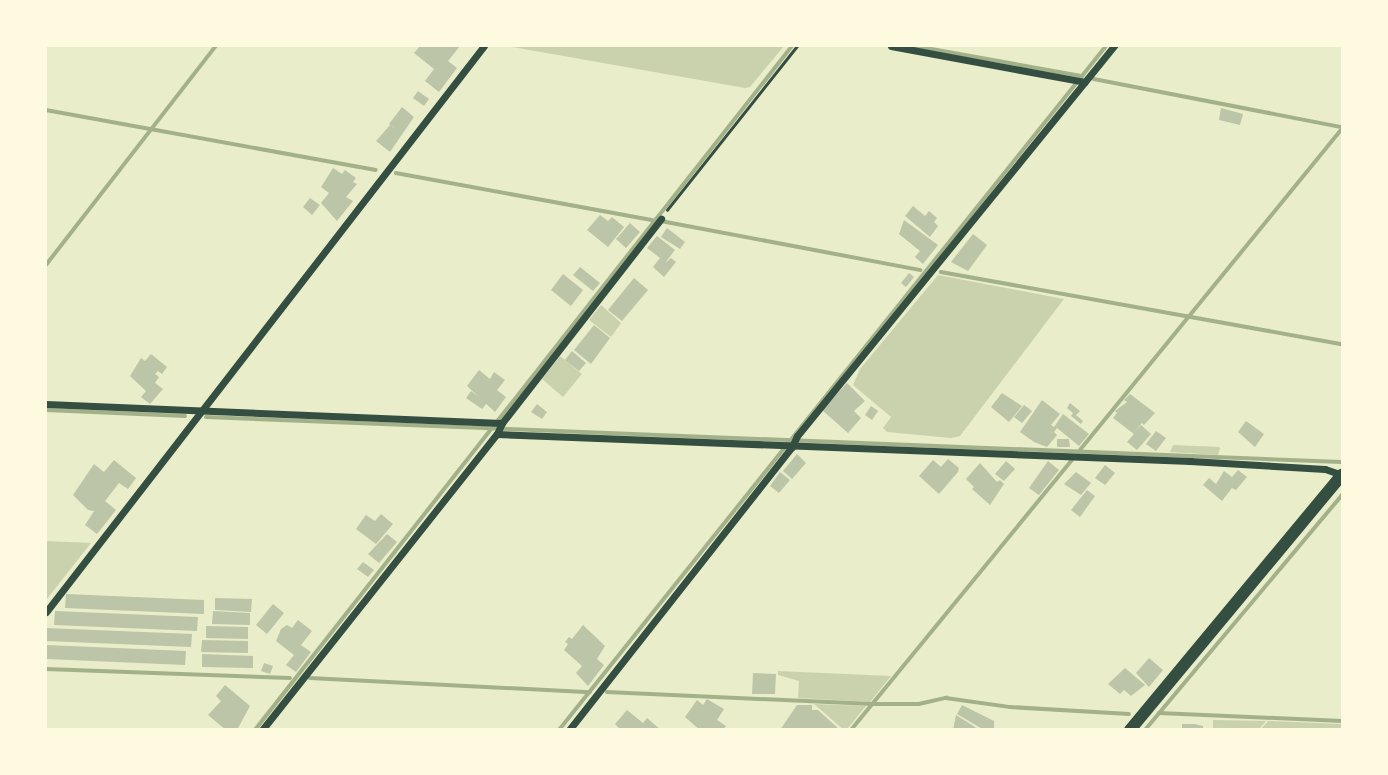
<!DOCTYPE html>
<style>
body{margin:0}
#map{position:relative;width:1388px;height:775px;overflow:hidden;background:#e9edc9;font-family:"Alegreya Sans",sans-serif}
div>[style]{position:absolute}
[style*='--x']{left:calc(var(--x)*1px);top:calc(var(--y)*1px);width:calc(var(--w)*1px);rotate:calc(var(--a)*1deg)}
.green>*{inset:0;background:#cad2ad}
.stream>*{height:3.5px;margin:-1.75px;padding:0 1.75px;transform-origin:1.75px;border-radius:1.75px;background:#a3b18a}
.building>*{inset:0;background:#bcc5a7}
.path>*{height:2.5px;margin:-1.25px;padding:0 1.25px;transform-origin:1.25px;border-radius:1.25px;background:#344e41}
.minor>*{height:7px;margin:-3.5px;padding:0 3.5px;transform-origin:3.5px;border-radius:3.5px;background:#344e41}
.primary>*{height:12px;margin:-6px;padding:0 6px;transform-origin:6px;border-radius:6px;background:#344e41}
span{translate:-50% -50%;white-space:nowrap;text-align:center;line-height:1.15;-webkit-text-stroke:7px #fefae0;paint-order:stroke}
.frame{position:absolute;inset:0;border:47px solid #fefae0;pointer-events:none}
</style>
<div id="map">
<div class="green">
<div style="clip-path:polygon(506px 46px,784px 46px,750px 87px,745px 88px)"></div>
<div style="clip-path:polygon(938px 275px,1064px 299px,960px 436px,951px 438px,887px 432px,883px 428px,891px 417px,853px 385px,860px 369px)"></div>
<div style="clip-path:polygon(601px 305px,621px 323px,611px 337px,589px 320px)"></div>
<div style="clip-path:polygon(560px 356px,582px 374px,563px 397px,542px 379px)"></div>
<div style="clip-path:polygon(1173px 445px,1219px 447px,1220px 448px,1218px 455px,1170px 452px)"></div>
<div style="clip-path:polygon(46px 541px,91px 543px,46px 600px)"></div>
<div style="clip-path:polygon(778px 671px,891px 676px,870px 702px,798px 698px,799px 681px,778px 675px)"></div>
<div style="clip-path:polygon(814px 704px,866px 706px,847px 729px,844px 730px)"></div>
<div style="clip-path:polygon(1213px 720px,1266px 721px,1259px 729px,1213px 729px)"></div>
<div style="clip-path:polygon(1268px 721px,1342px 724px,1342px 729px,1261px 729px)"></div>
</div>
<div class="stream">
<div style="--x:915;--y:46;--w:170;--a:10.2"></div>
<div style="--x:1094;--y:79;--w:253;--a:11"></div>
<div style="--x:46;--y:110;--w:335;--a:10.3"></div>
<div style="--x:396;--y:173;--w:261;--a:10.4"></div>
<div style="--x:661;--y:221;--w:264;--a:10.7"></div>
<div style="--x:46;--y:265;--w:277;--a:-52.2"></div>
<div style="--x:941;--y:272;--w:407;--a:10.2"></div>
<div style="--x:46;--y:410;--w:139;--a:2.5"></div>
<div style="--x:206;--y:417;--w:1136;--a:2.27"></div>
<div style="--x:1080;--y:450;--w:414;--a:-50.8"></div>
<div style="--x:46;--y:669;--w:244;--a:2.1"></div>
<div style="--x:310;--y:678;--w:280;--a:2.9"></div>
<div style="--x:607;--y:692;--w:265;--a:2.6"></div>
<div style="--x:872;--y:704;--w:47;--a:0"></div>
<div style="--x:919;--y:704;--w:28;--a:-13"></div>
<div style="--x:946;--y:698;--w:65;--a:8"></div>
<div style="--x:1010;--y:707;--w:119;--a:3.4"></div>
<div style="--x:1159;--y:713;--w:183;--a:2.5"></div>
<div style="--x:255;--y:730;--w:870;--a:-51.86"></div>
<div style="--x:559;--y:730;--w:876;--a:-51.35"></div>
<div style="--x:851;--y:730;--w:350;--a:-50.7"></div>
<div style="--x:1145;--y:730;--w:307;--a:-50"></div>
</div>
<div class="building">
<div style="clip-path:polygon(420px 46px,460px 46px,448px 61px,457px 68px,439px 92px,425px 81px,434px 69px,414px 53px)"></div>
<div style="clip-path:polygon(418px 91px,429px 99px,424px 106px,413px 98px)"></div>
<div style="clip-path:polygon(402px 107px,414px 117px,390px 152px,376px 141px,390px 125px,398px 130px,389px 124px)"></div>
<div style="clip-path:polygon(1221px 108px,1243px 114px,1240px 125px,1219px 120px)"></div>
<div style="clip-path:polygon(333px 168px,342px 174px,345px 170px,356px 178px,353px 182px,357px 184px,346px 197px,353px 201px,337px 221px,321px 203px,329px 193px,321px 187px)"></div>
<div style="clip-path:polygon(310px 198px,320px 205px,312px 215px,303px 207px)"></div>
<div style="clip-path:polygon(913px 206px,925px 216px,929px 211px,937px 218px,934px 222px,938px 226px,930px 237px,905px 216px)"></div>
<div style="clip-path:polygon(600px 215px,608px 221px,612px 217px,624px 227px,608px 247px,587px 230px)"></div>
<div style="clip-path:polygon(904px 220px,938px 245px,923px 264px,915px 257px,920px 251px,899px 234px)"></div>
<div style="clip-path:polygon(630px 223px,640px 232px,626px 248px,616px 239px)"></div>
<div style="clip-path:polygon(667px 228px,685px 242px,680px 249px,661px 237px)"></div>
<div style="clip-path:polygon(973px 234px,987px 245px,968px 271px,951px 262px)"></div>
<div style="clip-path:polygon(657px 236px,675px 250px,665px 263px,671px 258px,676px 262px,664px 277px,653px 267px,660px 258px,647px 248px)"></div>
<div style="clip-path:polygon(580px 267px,600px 283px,593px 291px,573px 275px)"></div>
<div style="clip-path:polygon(909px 273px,914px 277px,906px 287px,901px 283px)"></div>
<div style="clip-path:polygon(563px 274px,583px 290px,571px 306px,551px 290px)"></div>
<div style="clip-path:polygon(634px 278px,648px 290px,622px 321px,608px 310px)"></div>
<div style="clip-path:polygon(594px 325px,610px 338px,591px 364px,574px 350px)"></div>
<div style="clip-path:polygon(572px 351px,586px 363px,579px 371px,565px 360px)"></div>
<div style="clip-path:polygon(151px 354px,167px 367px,162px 374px,158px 371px,155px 374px,159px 377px,155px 383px,163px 389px,150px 404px,141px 397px,146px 391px,130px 376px,141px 358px,145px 361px)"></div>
<div style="clip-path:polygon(479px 370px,490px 379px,494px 372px,505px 380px,497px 390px,506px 397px,495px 412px,467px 386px)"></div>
<div style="clip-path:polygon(847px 383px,865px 401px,854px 411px,861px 418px,848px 433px,822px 410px)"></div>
<div style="clip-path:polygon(471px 391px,487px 403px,482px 409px,466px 398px)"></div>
<div style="clip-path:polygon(1002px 393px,1022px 406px,1009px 422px,991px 407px)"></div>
<div style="clip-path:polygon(1130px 394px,1155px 413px,1144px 425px,1142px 423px,1135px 431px,1141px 425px,1151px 434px,1137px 450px,1127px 442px,1134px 434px,1113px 418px,1117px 413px,1115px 411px,1127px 402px,1124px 400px)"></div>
<div style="clip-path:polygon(1042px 400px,1060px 414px,1051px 425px,1054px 427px,1063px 414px,1089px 434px,1079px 446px,1057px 428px,1054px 432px,1057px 435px,1047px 447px,1034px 442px,1020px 432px)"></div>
<div style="clip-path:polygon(1070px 403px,1080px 411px,1076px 415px,1083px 421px,1081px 424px,1071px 416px,1073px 413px,1067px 408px)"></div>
<div style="clip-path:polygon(537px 404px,547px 412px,542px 419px,531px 412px)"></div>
<div style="clip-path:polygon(1024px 405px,1032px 411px,1022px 423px,1014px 417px)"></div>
<div style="clip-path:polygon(871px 406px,878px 411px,872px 420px,865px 415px)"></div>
<div style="clip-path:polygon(1246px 421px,1264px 434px,1255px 447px,1238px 432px)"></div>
<div style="clip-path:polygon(1156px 431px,1166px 438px,1156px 451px,1146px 444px)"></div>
<div style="clip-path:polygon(1057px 439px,1069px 439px,1070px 447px,1057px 447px)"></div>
<div style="clip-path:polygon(797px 454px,806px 463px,792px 479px,783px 471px)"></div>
<div style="clip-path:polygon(948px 459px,959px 468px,958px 472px,939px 494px,919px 476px,933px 460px,941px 467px)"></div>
<div style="clip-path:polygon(114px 460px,136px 478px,128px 489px,119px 483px,105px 501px,116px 510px,97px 534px,85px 525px,94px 511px,88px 510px,73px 495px,94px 464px,104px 472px)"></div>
<div style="clip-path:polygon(1006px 461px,1015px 469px,1004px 481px,995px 474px)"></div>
<div style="clip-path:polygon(1048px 461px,1059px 470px,1039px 495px,1029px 488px)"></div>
<div style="clip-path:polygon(980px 463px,997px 482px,1000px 480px,1004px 484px,990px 505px,972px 489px,974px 487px,966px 479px)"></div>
<div style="clip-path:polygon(1105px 465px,1115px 473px,1105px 485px,1095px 478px)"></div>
<div style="clip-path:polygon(1238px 470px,1247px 477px,1236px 490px,1232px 488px,1222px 501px,1203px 485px,1209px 478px,1216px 484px,1224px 471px,1232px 477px)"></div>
<div style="clip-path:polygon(780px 472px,790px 480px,779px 493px,770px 486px)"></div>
<div style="clip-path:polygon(1076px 472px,1091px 483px,1081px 495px,1064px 484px)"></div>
<div style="clip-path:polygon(1087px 490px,1095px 496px,1080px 517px,1071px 510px)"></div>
<div style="clip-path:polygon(381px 514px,393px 524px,376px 544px,356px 529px,366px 515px,375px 521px)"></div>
<div style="clip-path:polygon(387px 534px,397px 542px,379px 563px,368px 554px)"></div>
<div style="clip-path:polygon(363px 562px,374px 570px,368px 577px,357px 569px)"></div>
<div style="clip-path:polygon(66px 594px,204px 600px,204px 614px,65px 608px)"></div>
<div style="clip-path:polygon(215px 598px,252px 599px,251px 612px,215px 610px)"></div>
<div style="clip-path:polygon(273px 604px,284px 613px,267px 634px,256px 625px)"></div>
<div style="clip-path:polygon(55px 611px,198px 617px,197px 631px,54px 625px)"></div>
<div style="clip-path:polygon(213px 611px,250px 613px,250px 625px,212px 624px)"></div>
<div style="clip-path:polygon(298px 620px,312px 631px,301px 645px,311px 652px,296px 672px,286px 665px,294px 655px,276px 641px,281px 629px,287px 625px,292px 628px)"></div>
<div style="clip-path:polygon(583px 625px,605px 646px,597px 659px,604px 665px,588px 686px,576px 673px,582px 666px,564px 650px,568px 644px,565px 642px,569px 637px,572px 639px)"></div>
<div style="clip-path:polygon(206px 626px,248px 627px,248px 639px,206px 638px)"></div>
<div style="clip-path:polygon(46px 628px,192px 634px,191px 647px,46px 641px)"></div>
<div style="clip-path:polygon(202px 640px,248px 641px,248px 653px,201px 652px)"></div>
<div style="clip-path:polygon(46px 645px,186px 651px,185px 665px,46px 659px)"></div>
<div style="clip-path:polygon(202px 654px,253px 656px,253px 668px,202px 667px)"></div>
<div style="clip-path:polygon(1149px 658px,1163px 670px,1149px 687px,1136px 673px)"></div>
<div style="clip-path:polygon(264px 663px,273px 666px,270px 674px,261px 671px)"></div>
<div style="clip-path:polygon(1125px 668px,1145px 685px,1131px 696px,1124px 690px,1120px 694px,1108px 684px)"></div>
<div style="clip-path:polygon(753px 673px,776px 674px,775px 694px,752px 694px)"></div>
<div style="clip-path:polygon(225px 685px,250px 706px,237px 730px,226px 730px,208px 715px,221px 701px,216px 696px)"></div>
<div style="clip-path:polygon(707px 699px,724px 709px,717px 720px,726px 726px,723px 730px,700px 730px,685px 717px,697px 700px,703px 705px)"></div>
<div style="clip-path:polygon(797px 705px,812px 705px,812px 710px,818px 710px,840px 730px,780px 730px)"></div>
<div style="clip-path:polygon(962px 705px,994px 721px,994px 730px,984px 730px,957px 714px)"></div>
<div style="clip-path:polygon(627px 710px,643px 723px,647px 718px,661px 730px,621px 730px,615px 724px)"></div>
<div style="clip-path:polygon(956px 715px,972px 725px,979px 730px,953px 730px)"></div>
<div style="clip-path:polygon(1182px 724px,1195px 724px,1203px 726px,1203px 730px,1182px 730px)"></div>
</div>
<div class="path">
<div style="--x:667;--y:210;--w:209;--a:-51.6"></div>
</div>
<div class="minor">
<div style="--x:891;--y:46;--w:197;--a:10.5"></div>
<div style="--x:46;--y:404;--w:456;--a:2.4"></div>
<div style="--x:497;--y:434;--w:694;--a:2.23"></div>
<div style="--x:1190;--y:461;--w:135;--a:3.4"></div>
<div style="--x:1325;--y:469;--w:18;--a:19"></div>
<div style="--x:46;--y:612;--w:716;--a:-52.27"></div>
<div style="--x:262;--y:730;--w:378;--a:-51.6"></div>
<div style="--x:497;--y:434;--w:12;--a:-66"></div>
<div style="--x:502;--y:423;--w:259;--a:-52.1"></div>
<div style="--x:569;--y:730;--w:360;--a:-51.8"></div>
<div style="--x:792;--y:447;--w:12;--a:-66"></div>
<div style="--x:797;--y:436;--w:503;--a:-50.9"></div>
</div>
<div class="primary">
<div style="--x:1130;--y:730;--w:332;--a:-50.3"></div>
</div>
<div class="frame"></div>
</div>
